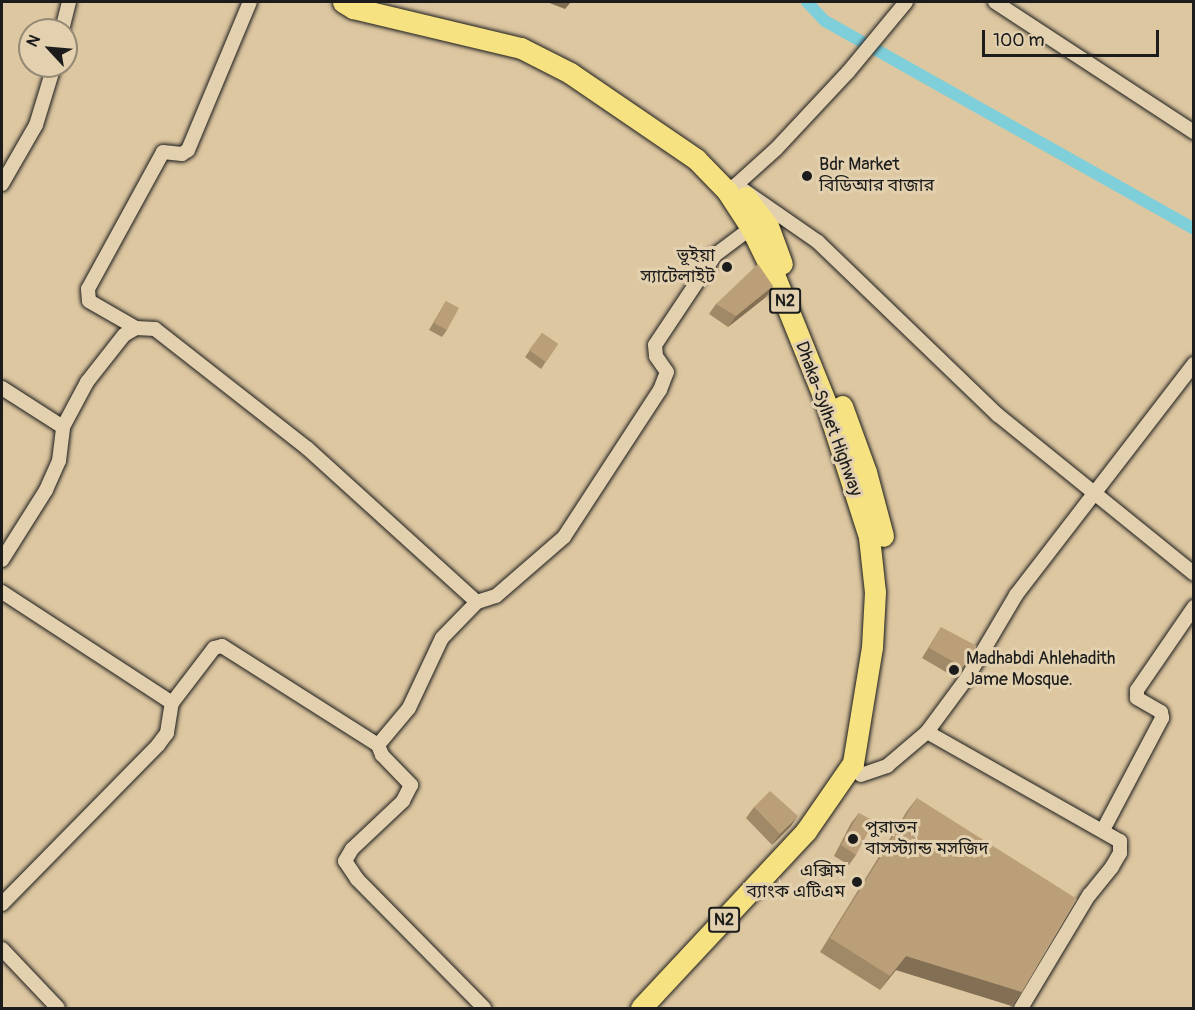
<!DOCTYPE html>
<meta charset="utf-8">
<style>
body{margin:0}
#map{position:relative;width:1195px;height:1010px;overflow:hidden;background:#ddc7a1;font-family:Pangolin,"Noto Sans Bengali",sans-serif}
div>[style]{position:absolute}
[style*='--x']{left:calc(var(--x)*1px);top:calc(var(--y)*1px);width:calc(var(--w)*1px);rotate:calc(var(--a)*1deg)}
.canal>*{height:12px;margin:-6px;padding:0 6px;transform-origin:6px;border-radius:6px;background:#7fcfda}
.roads{filter:drop-shadow(0 0 2px #1c1c1c) drop-shadow(0 0 2px #1c1c1c)}
.minor>*{height:14px;margin:-7px;padding:0 7px;transform-origin:7px;border-radius:7px;background:#e2d0ae}
.highway>*{height:21px;margin:-10.5px;padding:0 10.5px;transform-origin:10.5px;border-radius:10.5px;background:#f6e281}
.wall>*{inset:0;background:#a08967}
.shaded-wall>*{inset:0;background:#826f54}
.building>*{inset:0;background:#ba9f78}
.dots>*{width:16px;height:16px;translate:-50% -50%;box-sizing:border-box;border:3px solid #e2d0ae;border-radius:50%}
span{translate:-50% -50%;white-space:nowrap;text-align:center;line-height:1.15;-webkit-text-stroke:6px #e2d0ae;paint-order:stroke}
.shield-label span{padding:2px 4px;background:#e2d0ae;border:2px solid;border-radius:4px;-webkit-text-stroke-width:0}
.shield-label{font-size:16px;color:#1c1c1c;font-weight:700}
.poi-label{font-size:18px;color:#1c1c1c}
.left{translate:0 -50%;text-align:left}
.right{translate:-100% -50%;text-align:right}
.street-label{font-size:18px;color:#1c1c1c}
.frame{position:absolute;inset:0;border:3px solid #1c1c1c;pointer-events:none}
.north{position:absolute;left:18px;top:18px;width:60px;height:60px;box-sizing:border-box;background:#e2d0ae;border:2px solid #938874;border-radius:50%;rotate:296deg;font-size:16px;font-weight:700;line-height:24px;text-align:center;color:#1c1c1c}
.north::after{content:'';display:block;margin:auto;width:21px;height:27px;background:#1c1c1c;clip-path:polygon(50% 0,100% 100%,50% 72%,0 100%)}
.scale{position:absolute;left:982px;top:30px;width:177px;height:27px;box-sizing:border-box;border:3px solid #1c1c1c;border-top:0;padding-left:8px;font-size:18px;line-height:21px;white-space:nowrap;color:#1c1c1c;-webkit-text-stroke:4px #e2d0ae;paint-order:stroke}
</style>
<div id="map">
<div class="canal">
<div style="--x:807;--y:2;--w:26;--a:47"></div>
<div style="--x:825;--y:21;--w:424;--a:29.4"></div>
</div>
<div class="roads">
<div class="minor">
<div style="--x:906;--y:2;--w:91;--a:129.6"></div>
<div style="--x:848;--y:72;--w:105;--a:133.1"></div>
<div style="--x:776;--y:149;--w:54;--a:138"></div>
<div style="--x:736;--y:185;--w:100;--a:34.8"></div>
<div style="--x:818;--y:242;--w:250;--a:43.9"></div>
<div style="--x:998;--y:415;--w:252;--a:39"></div>
<div style="--x:995;--y:2;--w:238;--a:33.2"></div>
<div style="--x:62;--y:30;--w:29;--a:-76"></div>
<div style="--x:2;--y:184;--w:68;--a:-60"></div>
<div style="--x:36;--y:125;--w:62;--a:-73"></div>
<div style="--x:136;--y:328;--w:54;--a:-150.1"></div>
<div style="--x:89;--y:301;--w:12;--a:-95"></div>
<div style="--x:88;--y:289;--w:156;--a:-61.3"></div>
<div style="--x:163;--y:152;--w:19;--a:6"></div>
<div style="--x:182;--y:154;--w:7;--a:-34"></div>
<div style="--x:188;--y:150;--w:160;--a:-67.3"></div>
<div style="--x:2;--y:388;--w:72;--a:32.6"></div>
<div style="--x:2;--y:560;--w:83;--a:-57.8"></div>
<div style="--x:46;--y:490;--w:32;--a:-66"></div>
<div style="--x:59;--y:461;--w:34;--a:-83"></div>
<div style="--x:63;--y:427;--w:51;--a:-61.9"></div>
<div style="--x:87;--y:382;--w:60;--a:-51.8"></div>
<div style="--x:124;--y:335;--w:14;--a:-30"></div>
<div style="--x:136;--y:328;--w:19;--a:3"></div>
<div style="--x:155;--y:329;--w:193;--a:38.1"></div>
<div style="--x:307;--y:448;--w:229;--a:42.2"></div>
<div style="--x:477;--y:602;--w:20;--a:-18"></div>
<div style="--x:496;--y:596;--w:90;--a:-40.9"></div>
<div style="--x:564;--y:537;--w:176;--a:-56.9"></div>
<div style="--x:660;--y:390;--w:19;--a:-69"></div>
<div style="--x:667;--y:372;--w:19;--a:-125"></div>
<div style="--x:656;--y:356;--w:11;--a:-95"></div>
<div style="--x:655;--y:345;--w:108;--a:-56.3"></div>
<div style="--x:715;--y:255;--w:45;--a:-36.9"></div>
<div style="--x:2;--y:592;--w:203;--a:33.1"></div>
<div style="--x:927;--y:732;--w:222;--a:29.5"></div>
<div style="--x:1120;--y:841;--w:12;--a:90"></div>
<div style="--x:1120;--y:853;--w:16;--a:120"></div>
<div style="--x:1112;--y:867;--w:36;--a:129"></div>
<div style="--x:1089;--y:895;--w:132;--a:121"></div>
<div style="--x:378;--y:745;--w:48;--a:-50"></div>
<div style="--x:409;--y:708;--w:77;--a:-64.8"></div>
<div style="--x:442;--y:638;--w:50;--a:-45.8"></div>
<div style="--x:861;--y:775;--w:28;--a:-19"></div>
<div style="--x:887;--y:766;--w:52;--a:-40.4"></div>
<div style="--x:927;--y:732;--w:67;--a:-53.5"></div>
<div style="--x:967;--y:678;--w:96;--a:-59.4"></div>
<div style="--x:1016;--y:595;--w:292;--a:-52.4"></div>
<div style="--x:1103;--y:830;--w:127;--a:-62.2"></div>
<div style="--x:1162;--y:718;--w:6;--a:-99"></div>
<div style="--x:1161;--y:712;--w:28;--a:-150"></div>
<div style="--x:1137;--y:698;--w:8;--a:-90"></div>
<div style="--x:1137;--y:690;--w:101;--a:-55.5"></div>
<div style="--x:2;--y:904;--w:223;--a:-45.5"></div>
<div style="--x:158;--y:745;--w:15;--a:-53"></div>
<div style="--x:167;--y:733;--w:30;--a:-81"></div>
<div style="--x:172;--y:703;--w:69;--a:-52.6"></div>
<div style="--x:214;--y:648;--w:8;--a:-14"></div>
<div style="--x:222;--y:646;--w:185;--a:32.4"></div>
<div style="--x:378;--y:745;--w:11;--a:68"></div>
<div style="--x:382;--y:755;--w:42;--a:46"></div>
<div style="--x:411;--y:785;--w:18;--a:117"></div>
<div style="--x:403;--y:801;--w:70;--a:136.7"></div>
<div style="--x:352;--y:849;--w:14;--a:120"></div>
<div style="--x:345;--y:861;--w:22;--a:56"></div>
<div style="--x:357;--y:879;--w:181;--a:45.4"></div>
<div style="--x:2;--y:949;--w:81;--a:46.5"></div>
</div>
<div class="highway">
<div style="--x:343;--y:2;--w:12;--a:31"></div>
<div style="--x:353;--y:8;--w:173;--a:13.4"></div>
<div style="--x:521;--y:48;--w:55;--a:27"></div>
<div style="--x:570;--y:73;--w:153;--a:34.3"></div>
<div style="--x:696;--y:159;--w:45;--a:45.9"></div>
<div style="--x:727;--y:191;--w:44;--a:57"></div>
<div style="--x:751;--y:228;--w:55;--a:63.9"></div>
<div style="--x:775;--y:277;--w:139;--a:68"></div>
<div style="--x:827;--y:406;--w:138;--a:72.2"></div>
<div style="--x:869;--y:537;--w:55;--a:83.8"></div>
<div style="--x:875;--y:592;--w:55;--a:93.1"></div>
<div style="--x:872;--y:647;--w:118;--a:99.3"></div>
<div style="--x:853;--y:763;--w:83;--a:124.7"></div>
<div style="--x:806;--y:831;--w:242;--a:133"></div>
<div style="--x:746;--y:197;--w:36;--a:53"></div>
<div style="--x:768;--y:226;--w:40;--a:69.8"></div>
<div style="--x:842;--y:406;--w:70;--a:70"></div>
<div style="--x:866;--y:472;--w:66;--a:75.1"></div>
</div>
</div>
<div class="wall">
<div style="clip-path:polygon(773px 286px,766px 297px,728px 327px,709px 314px,716px 304px)"></div>
<div style="clip-path:polygon(446px 301px,447px 330px,442px 337px,429px 330px)"></div>
<div style="clip-path:polygon(542px 333px,558px 344px,541px 369px,525px 357px)"></div>
<div style="clip-path:polygon(941px 627px,963px 667px,956px 678px,922px 658px)"></div>
<div style="clip-path:polygon(917px 798px,1022px 992px,1012px 1006px,896px 970px,880px 990px,820px 952px,907px 811px)"></div>
<div style="clip-path:polygon(754px 807px,791px 826px,772px 845px,746px 818px)"></div>
<div style="clip-path:polygon(859px 813px,856px 855px,849px 865px,834px 856px,851px 823px)"></div>
</div>
<div class="shaded-wall">
<div style="clip-path:polygon(547px 2px,571px 2px,565px 9px)"></div>
<div style="clip-path:polygon(773px 286px,766px 297px,728px 327px,736px 316px)"></div>
<div style="clip-path:polygon(798px 816px,791px 826px,772px 845px,780px 834px)"></div>
<div style="clip-path:polygon(906px 956px,1022px 992px,1012px 1006px,896px 970px,880px 990px,890px 976px)"></div>
</div>
<div class="building">
<div style="clip-path:polygon(758px 264px,773px 286px,736px 316px,716px 304px)"></div>
<div style="clip-path:polygon(446px 301px,459px 308px,447px 330px,434px 323px)"></div>
<div style="clip-path:polygon(542px 333px,558px 344px,546px 362px,529px 350px)"></div>
<div style="clip-path:polygon(941px 627px,977px 646px,963px 667px,929px 648px)"></div>
<div style="clip-path:polygon(770px 791px,798px 816px,780px 834px,754px 807px)"></div>
<div style="clip-path:polygon(917px 798px,1077px 899px,1022px 992px,906px 956px,890px 976px,830px 938px)"></div>
<div style="clip-path:polygon(859px 813px,874px 821px,856px 855px,841px 845px)"></div>
</div>
<div class="dots">
<div style="left:807px;top:176px;background:#1c1c1c"></div>
<div style="left:727px;top:267px;background:#1c1c1c"></div>
<div style="left:954px;top:670px;background:#1c1c1c"></div>
<div style="left:853px;top:839px;background:#1c1c1c"></div>
<div style="left:857px;top:882px;background:#1c1c1c"></div>
</div>
<div class="shield-label">
<span style="left:785px;top:301px">N2</span>
<span style="left:724px;top:920px">N2</span>
</div>
<div class="poi-label">
<span class="left" style="left:819px;top:176px">Bdr Market<br>বিডিআর বাজার</span>
<span class="right" style="left:715px;top:267px">ভূইয়া<br>স্যাটেলাইট</span>
<span class="left" style="left:966px;top:670px">Madhabdi Ahlehadith<br>Jame Mosque.</span>
<span class="left" style="left:865px;top:839px">পুরাতন<br>বাসস্ট্যান্ড মসজিদ</span>
<span class="right" style="left:845px;top:882px">এক্সিম<br>ব্যাংক এটিএম</span>
</div>
<div class="street-label">
<span style="left:828px;top:419px;rotate:70deg">Dhaka-Sylhet Highway</span>
</div>
<div class="frame"></div>
<div class="north">N</div>
<div class="scale">100 m</div>
</div>
